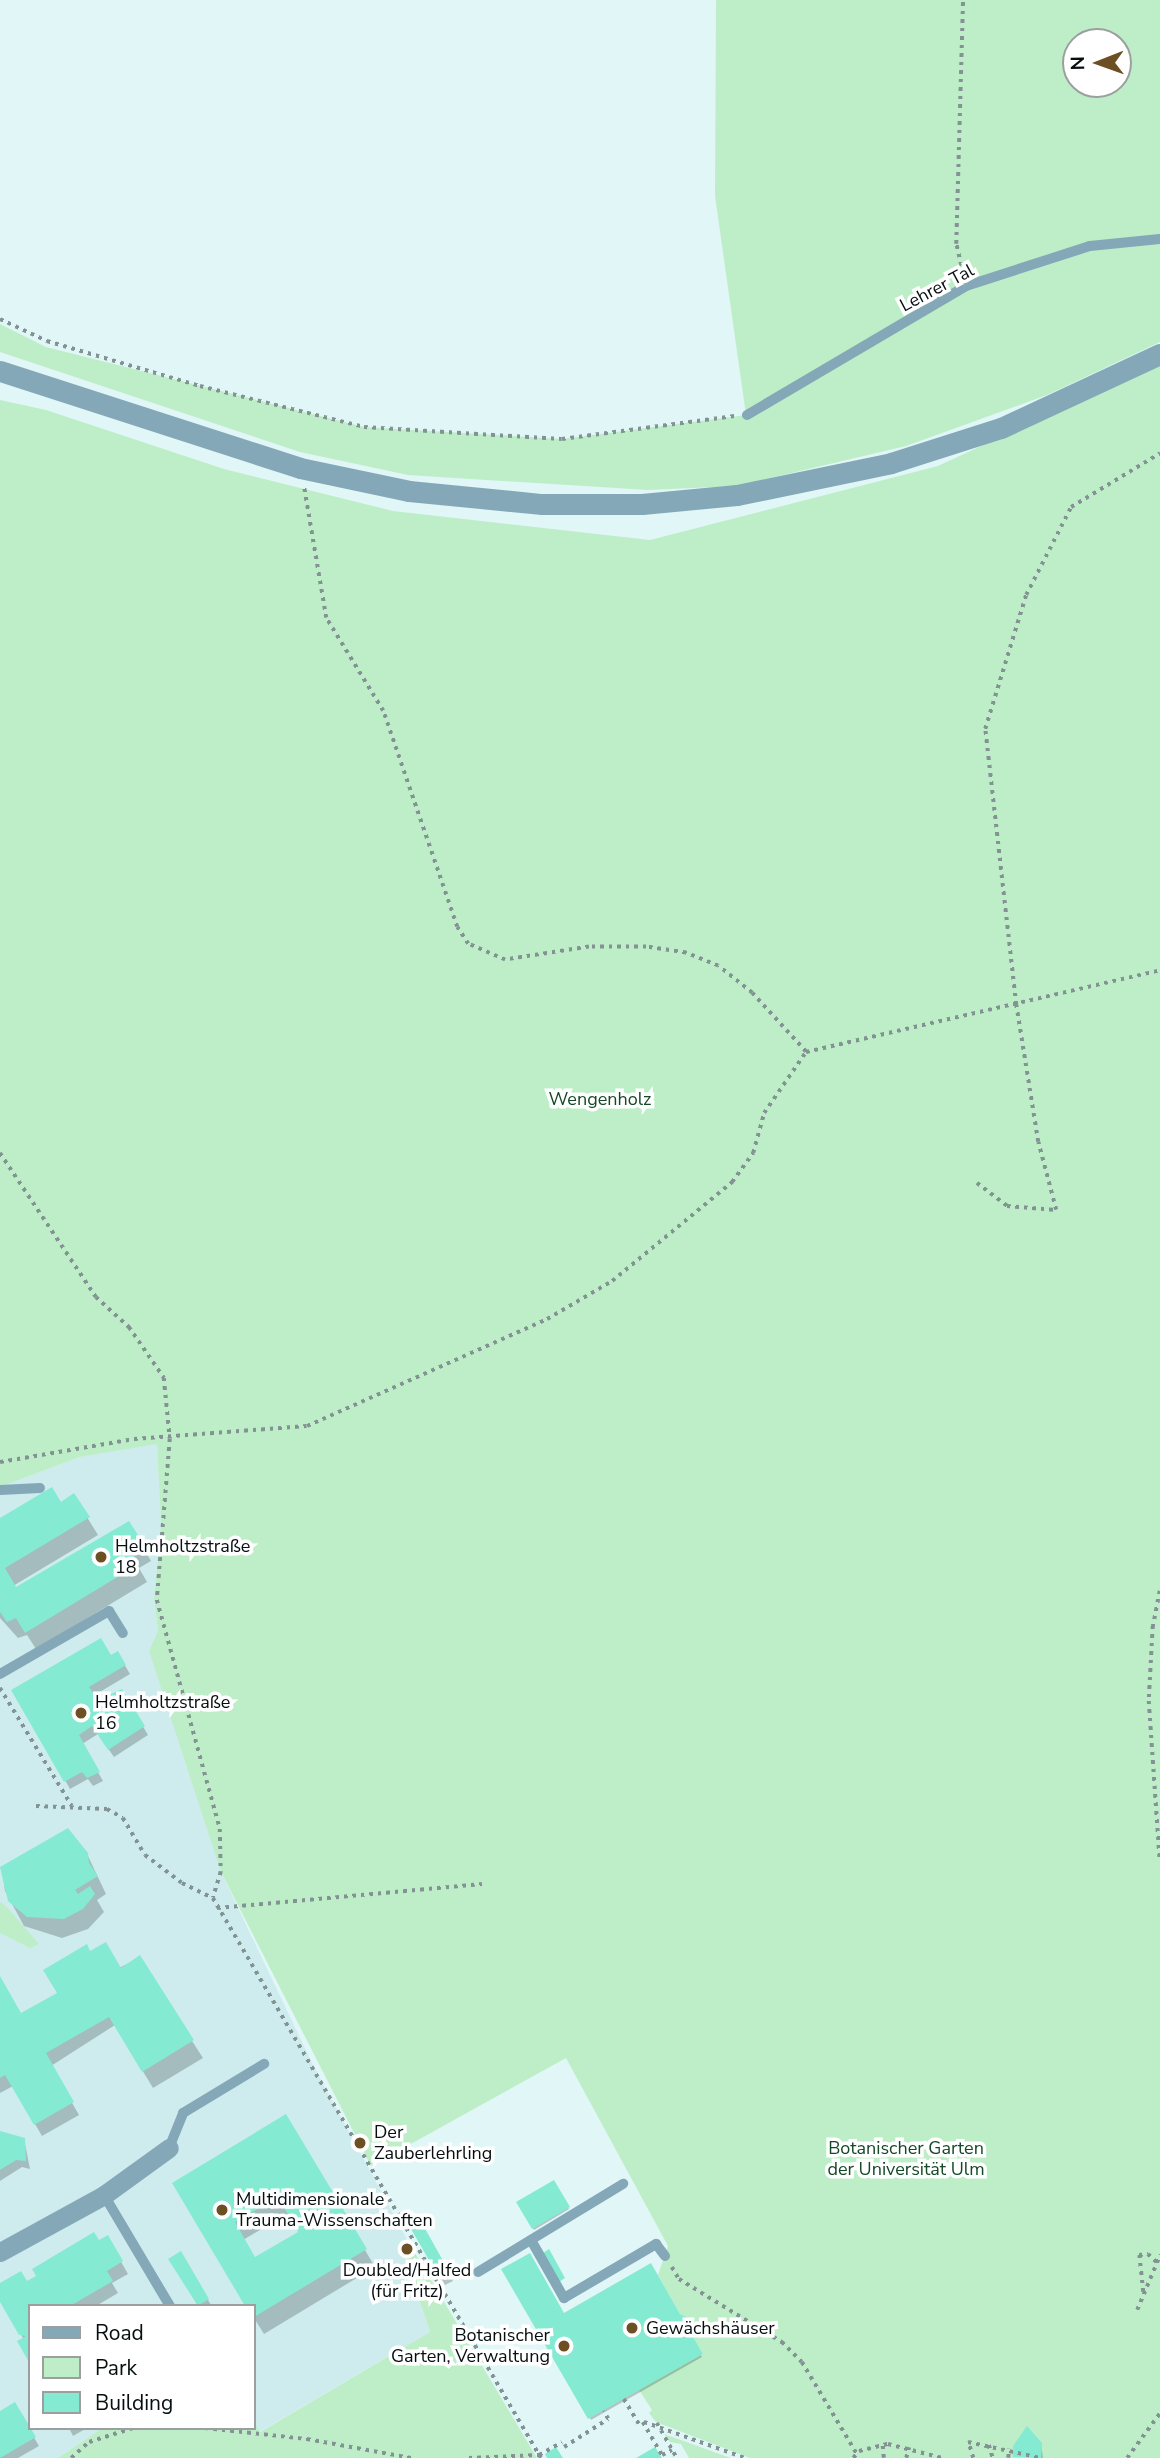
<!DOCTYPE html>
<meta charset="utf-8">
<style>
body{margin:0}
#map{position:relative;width:1160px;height:2458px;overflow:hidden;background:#e1f6f7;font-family:"Nunito Sans",sans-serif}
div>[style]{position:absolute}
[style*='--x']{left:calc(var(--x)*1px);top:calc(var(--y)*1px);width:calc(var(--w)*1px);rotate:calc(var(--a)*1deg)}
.built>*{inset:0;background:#ceecee}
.green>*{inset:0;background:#beeec8}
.shadow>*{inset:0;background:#0003}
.building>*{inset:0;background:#84ead2}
.path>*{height:3.5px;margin-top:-1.75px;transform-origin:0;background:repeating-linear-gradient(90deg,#839293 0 3.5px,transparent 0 8.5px)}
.service>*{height:10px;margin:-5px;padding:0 5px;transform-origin:5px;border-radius:5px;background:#84a8b8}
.minor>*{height:19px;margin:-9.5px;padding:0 9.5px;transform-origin:9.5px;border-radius:9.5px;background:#84a8b8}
.tertiary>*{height:21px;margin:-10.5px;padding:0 10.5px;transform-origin:10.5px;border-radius:10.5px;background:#84a8b8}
.dots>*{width:19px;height:19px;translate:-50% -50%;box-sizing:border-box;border:4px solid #fff;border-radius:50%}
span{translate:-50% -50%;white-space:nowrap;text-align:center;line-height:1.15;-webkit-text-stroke:7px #fff;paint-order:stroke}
.street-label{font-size:18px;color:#070e0f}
.park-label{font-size:18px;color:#144826}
.poi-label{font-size:18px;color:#070e0f}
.left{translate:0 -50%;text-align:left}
.right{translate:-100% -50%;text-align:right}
.legend{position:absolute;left:28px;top:2304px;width:228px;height:126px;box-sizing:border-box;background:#fff;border:2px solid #9c9f9f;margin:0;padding:9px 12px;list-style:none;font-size:21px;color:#070e0f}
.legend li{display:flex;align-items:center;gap:14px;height:35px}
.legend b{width:35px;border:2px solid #9c9f9f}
.north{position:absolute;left:1062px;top:28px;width:70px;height:70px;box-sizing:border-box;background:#fff;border:2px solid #9c9f9f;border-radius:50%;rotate:269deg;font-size:19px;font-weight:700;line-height:28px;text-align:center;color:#070e0f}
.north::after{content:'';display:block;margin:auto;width:24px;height:32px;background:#6c5023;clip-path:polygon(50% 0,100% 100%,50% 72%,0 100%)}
</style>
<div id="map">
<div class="built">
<div style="clip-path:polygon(157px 1443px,161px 1525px,154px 1599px,158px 1631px,221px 1872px,313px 2065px,409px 2243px,403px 2251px,430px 2332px,259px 2432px,254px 2422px,254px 2306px,30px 2306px,30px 2428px,102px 2428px,58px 2458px,0 2458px,0 1487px,80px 1457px)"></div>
</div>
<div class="green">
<div style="clip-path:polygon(evenodd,716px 0,1160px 0,1160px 342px,1047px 395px,906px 446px,737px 486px,648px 490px,408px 475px,300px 452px,0 352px,0 324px,46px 347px,364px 427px,562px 439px,746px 415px,715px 196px,716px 0,1076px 42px,1118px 42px,1118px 84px,1076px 84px,1076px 42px)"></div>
<div style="clip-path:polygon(1160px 363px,1160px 2458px,750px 2458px,656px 2422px,649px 2413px,652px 2410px,639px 2390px,703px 2354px,692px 2335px,693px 2320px,680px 2314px,658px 2275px,668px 2246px,566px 2058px,371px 2166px,221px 1872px,149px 1651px,158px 1631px,154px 1599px,161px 1525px,157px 1444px,80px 1457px,0 1487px,0 400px,46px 410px,224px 469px,393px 511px,650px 540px,938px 466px)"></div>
<div style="clip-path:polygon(0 1902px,6px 1906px,39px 1944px,30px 1948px,0 1933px)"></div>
<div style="clip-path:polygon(409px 2243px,537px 2458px,58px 2458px,102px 2428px,254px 2428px,254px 2422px,260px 2432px,430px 2332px,403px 2251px)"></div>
<div style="clip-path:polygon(664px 2434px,731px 2458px,689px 2458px,681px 2444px,670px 2442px)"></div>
</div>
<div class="shadow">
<div style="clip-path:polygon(74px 1496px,98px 1535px,13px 1586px,16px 1589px,141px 1544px,151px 1561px,139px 1568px,147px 1582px,36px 1649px,27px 1635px,18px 1638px,0 1618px,0 1520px,60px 1505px)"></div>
<div style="clip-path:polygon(118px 1654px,130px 1674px,93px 1696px,98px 1702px,122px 1691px,148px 1735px,114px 1757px,98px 1734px,82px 1744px,103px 1781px,93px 1786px,88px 1779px,70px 1789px,14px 1690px)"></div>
<div style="clip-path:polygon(87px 1854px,106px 1894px,97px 1900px,104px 1912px,88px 1929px,62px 1938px,24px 1926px,5px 1891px,2px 1868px)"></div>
<div style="clip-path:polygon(90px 1954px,119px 1968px,139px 1958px,203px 2058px,153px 2088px,115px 2025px,51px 2066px,79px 2115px,42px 2136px,13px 2086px,0 2093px,0 1979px,21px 2016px,59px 1994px)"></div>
<div style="clip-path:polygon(evenodd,286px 2116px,375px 2267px,264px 2334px,254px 2318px,254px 2306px,174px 2184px,286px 2116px,289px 2213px,300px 2232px,254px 2259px,243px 2240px,289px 2213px)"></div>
<div style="clip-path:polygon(0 2133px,24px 2139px,30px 2169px,22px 2167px,0 2181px)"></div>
<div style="clip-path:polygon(553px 2182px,569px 2209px,534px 2230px,518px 2203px)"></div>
<div style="clip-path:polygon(417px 2218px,453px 2281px,445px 2285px,410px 2222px)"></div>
<div style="clip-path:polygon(107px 2237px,128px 2274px,112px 2283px,118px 2293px,96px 2306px,30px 2306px,30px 2360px,23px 2338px,0 2298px,0 2285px,27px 2283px)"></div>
<div style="clip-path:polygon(181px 2253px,211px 2305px,210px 2306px,198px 2306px,171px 2259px)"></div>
<div style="clip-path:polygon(504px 2270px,563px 2315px,692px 2321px,692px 2339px,702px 2357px,591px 2420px)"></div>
<div style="clip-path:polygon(15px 2405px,39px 2446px,18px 2458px,0 2458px,0 2413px)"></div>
<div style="clip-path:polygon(69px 2428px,87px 2428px,73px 2436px)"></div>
<div style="clip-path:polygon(1041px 2444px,1043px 2458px,1015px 2456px)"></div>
</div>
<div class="building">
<div style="clip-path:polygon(52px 1487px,61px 1502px,74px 1493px,90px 1517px,5px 1568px,16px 1587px,129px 1521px,143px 1543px,130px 1551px,139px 1564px,25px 1633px,16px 1618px,7px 1622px,0 1612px,0 1518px)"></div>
<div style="clip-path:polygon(101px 1638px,111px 1655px,118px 1651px,126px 1665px,89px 1687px,98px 1700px,122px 1689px,145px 1726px,108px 1750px,92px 1726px,79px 1735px,100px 1772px,87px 1778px,82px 1772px,64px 1782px,11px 1690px)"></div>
<div style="clip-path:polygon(68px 1828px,88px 1853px,89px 1863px,98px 1876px,75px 1890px,78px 1894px,90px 1886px,95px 1894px,83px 1909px,64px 1919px,27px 1917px,8px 1901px,0 1867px)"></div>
<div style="clip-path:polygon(106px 1942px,121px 1968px,140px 1955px,194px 2040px,142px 2072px,109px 2017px,46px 2053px,74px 2102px,34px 2125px,5px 2075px,0 2078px,0 1976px,21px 2013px,57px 1993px,43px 1970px,87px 1944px,90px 1951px)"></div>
<div style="clip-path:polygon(evenodd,286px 2114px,367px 2249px,254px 2317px,254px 2306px,245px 2306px,172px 2183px,286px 2114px,278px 2197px,298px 2232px,255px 2257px,235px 2222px,278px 2197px)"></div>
<div style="clip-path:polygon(0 2131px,25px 2138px,26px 2161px,16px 2160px,0 2170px)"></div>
<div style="clip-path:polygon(554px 2180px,570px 2207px,532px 2229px,516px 2202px)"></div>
<div style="clip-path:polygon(418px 2216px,451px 2275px,441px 2281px,407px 2222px)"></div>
<div style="clip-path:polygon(94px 2232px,99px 2240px,108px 2235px,123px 2261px,107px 2271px,113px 2281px,70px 2306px,30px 2306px,30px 2364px,17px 2341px,26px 2336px,19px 2335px,0 2302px,0 2283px,21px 2271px,27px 2281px,36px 2276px,32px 2269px)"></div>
<div style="clip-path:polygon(549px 2249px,565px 2278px,559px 2282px,543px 2253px)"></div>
<div style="clip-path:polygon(181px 2251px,209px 2299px,198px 2306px,168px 2259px)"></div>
<div style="clip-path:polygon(530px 2253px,564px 2313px,651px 2263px,680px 2314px,693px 2320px,692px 2335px,703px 2354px,588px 2419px,501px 2269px)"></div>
<div style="clip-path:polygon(15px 2402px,36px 2437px,0 2458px,0 2411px)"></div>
<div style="clip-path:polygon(1027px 2426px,1042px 2443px,1041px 2458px,1013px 2457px,1013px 2446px)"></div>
<div style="clip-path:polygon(556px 2447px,563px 2458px,547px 2458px,545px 2454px)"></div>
<div style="clip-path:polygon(655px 2447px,662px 2458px,636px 2458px)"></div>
</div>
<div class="path">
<div style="--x:963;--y:274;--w:31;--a:-103"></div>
<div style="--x:956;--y:244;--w:244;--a:-88.4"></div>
<div style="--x:0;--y:319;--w:52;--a:25.1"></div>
<div style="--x:47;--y:341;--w:159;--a:16.4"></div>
<div style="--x:200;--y:386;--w:169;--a:14"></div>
<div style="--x:364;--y:427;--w:198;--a:3.5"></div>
<div style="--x:562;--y:439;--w:174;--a:-7.6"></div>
<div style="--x:806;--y:1052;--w:363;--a:-13"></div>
<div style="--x:0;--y:1153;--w:173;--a:56.3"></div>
<div style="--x:96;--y:1297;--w:45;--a:42.3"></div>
<div style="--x:129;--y:1327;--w:62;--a:55.5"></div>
<div style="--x:164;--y:1378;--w:61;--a:84.4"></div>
<div style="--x:170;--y:1439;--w:162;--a:94.6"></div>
<div style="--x:157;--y:1600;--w:238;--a:74.6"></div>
<div style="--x:220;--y:1829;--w:43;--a:88.7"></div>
<div style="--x:221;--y:1872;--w:27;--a:107"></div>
<div style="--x:977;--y:1183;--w:38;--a:37"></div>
<div style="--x:1007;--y:1206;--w:49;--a:4.7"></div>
<div style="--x:1056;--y:1210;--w:70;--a:-104.8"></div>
<div style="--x:1038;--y:1142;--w:139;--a:-99.1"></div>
<div style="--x:1016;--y:1005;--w:278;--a:-96.4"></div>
<div style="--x:985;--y:729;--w:140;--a:-73"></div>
<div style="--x:1026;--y:595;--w:99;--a:-62.9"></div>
<div style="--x:1071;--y:507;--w:104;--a:-31.2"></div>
<div style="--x:0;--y:1462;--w:136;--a:-9.7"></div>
<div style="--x:134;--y:1439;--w:173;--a:-4.3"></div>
<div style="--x:307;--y:1426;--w:263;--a:-24"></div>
<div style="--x:547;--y:1319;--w:75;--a:-30.3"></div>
<div style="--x:612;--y:1281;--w:156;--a:-39.5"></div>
<div style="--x:732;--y:1182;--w:36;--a:-54"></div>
<div style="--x:753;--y:1153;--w:41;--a:-74.6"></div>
<div style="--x:764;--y:1113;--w:74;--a:-55.5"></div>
<div style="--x:806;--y:1052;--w:80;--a:-132.5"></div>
<div style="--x:752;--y:993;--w:43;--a:-141.5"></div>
<div style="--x:718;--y:966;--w:35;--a:-158"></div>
<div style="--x:686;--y:953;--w:40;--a:-171.5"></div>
<div style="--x:646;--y:947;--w:57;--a:180"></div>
<div style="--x:589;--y:947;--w:85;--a:171.2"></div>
<div style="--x:505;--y:960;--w:40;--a:-156.6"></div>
<div style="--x:468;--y:944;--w:20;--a:-123"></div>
<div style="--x:457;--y:927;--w:228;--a:-108.9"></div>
<div style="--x:383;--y:711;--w:109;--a:-121.5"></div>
<div style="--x:326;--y:618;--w:132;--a:-99.6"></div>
<div style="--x:1160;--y:1591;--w:36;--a:101"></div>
<div style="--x:1153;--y:1626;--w:75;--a:93.1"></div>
<div style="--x:1149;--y:1701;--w:160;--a:86.1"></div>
<div style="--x:0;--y:1688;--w:138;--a:58.6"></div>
<div style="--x:36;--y:1806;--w:71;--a:2.4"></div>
<div style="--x:107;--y:1809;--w:18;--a:29"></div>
<div style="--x:123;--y:1818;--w:43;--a:59.3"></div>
<div style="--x:145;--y:1855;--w:46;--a:37.1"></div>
<div style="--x:182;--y:1883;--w:34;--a:26"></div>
<div style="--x:213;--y:1898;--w:649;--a:59.64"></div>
<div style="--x:217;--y:1908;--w:266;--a:-5.2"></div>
<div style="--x:672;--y:2267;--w:14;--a:60"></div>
<div style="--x:679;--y:2279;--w:121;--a:31.5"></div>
<div style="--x:782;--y:2342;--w:28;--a:45"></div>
<div style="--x:802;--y:2362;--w:107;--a:59.1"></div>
<div style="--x:1143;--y:2292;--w:37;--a:-96"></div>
<div style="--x:1139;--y:2255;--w:9;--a:-6"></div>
<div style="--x:1148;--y:2254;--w:16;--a:43"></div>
<div style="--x:1137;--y:2310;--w:60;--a:-67.3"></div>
<div style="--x:624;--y:2399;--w:29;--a:59"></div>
<div style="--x:643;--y:2422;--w:38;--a:60"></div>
<div style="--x:662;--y:2455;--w:11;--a:-27"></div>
<div style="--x:644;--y:2422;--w:107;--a:19.6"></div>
<div style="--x:657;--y:2423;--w:40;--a:60.3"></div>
<div style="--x:205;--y:2428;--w:103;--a:6.2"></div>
<div style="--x:307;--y:2439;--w:107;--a:10.3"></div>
<div style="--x:989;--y:2445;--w:14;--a:73"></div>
<div style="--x:883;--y:2446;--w:12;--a:85"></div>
<div style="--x:564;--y:2447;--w:52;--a:-32.5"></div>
<div style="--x:608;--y:2419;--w:9;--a:-122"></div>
<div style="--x:71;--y:2458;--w:24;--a:-42"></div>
<div style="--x:89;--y:2442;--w:46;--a:-17.7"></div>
<div style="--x:469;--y:2458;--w:70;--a:-2.5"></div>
<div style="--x:539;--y:2455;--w:26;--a:-29"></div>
<div style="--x:853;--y:2458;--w:9;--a:-49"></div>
<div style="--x:859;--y:2451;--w:30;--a:-14"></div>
<div style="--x:888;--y:2444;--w:56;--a:14.5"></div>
<div style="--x:906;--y:2458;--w:11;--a:-75"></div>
<div style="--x:973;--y:2458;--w:17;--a:-107"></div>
<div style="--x:968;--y:2442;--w:75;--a:12.4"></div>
<div style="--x:1008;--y:2458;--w:9;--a:-84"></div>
<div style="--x:1127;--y:2458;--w:56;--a:-53.7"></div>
</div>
<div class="service">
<div style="--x:747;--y:415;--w:254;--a:-30.5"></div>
<div style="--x:966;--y:286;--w:130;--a:-17.9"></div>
<div style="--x:1090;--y:246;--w:70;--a:-5.7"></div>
<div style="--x:0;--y:1490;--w:40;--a:-2.9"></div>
<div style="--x:0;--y:1674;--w:126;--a:-30"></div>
<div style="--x:109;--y:1611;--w:26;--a:58"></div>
<div style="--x:169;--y:2148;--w:38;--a:-68"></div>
<div style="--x:183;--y:2113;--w:95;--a:-31.2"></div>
<div style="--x:104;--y:2195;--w:129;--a:59.3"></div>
<div style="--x:531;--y:2240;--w:67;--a:60.4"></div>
<div style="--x:564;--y:2298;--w:107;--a:-30.4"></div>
<div style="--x:656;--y:2244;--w:15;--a:53"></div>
<div style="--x:478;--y:2272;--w:170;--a:-31.3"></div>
</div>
<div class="minor">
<div style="--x:0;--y:2252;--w:119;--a:-28.7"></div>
<div style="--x:104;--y:2195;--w:80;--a:-35.9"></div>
</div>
<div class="tertiary">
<div style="--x:0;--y:371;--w:315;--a:17.9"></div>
<div style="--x:300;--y:468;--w:111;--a:11.9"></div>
<div style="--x:409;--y:491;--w:134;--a:5.6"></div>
<div style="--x:542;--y:504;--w:100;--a:0"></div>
<div style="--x:642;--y:504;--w:95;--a:-5.4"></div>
<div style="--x:737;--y:495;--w:157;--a:-11.7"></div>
<div style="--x:891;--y:463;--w:115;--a:-17.7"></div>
<div style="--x:1001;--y:428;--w:175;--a:-25"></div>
</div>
<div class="dots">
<div style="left:101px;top:1557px;background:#6c5023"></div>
<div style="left:81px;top:1713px;background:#6c5023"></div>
<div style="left:360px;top:2143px;background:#6c5023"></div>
<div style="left:222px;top:2210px;background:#6c5023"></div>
<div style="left:407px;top:2249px;background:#6c5023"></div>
<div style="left:632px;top:2328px;background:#6c5023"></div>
<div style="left:564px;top:2346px;background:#6c5023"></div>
</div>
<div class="street-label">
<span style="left:937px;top:288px;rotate:-28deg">Lehrer Tal</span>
</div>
<div class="park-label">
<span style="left:600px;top:1099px">Wengenholz</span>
<span style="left:906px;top:2159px">Botanischer Garten<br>der Universität Ulm</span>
</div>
<div class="poi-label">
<span class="left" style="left:115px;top:1557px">Helmholtzstraße<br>18</span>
<span class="left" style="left:95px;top:1713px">Helmholtzstraße<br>16</span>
<span class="left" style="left:374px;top:2143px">Der<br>Zauberlehrling</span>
<span class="left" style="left:236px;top:2210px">Multidimensionale<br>Trauma-Wissenschaften</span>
<span style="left:407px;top:2281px">Doubled/Halfed<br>(für Fritz)</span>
<span class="left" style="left:646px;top:2328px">Gewächshäuser</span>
<span class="right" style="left:550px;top:2346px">Botanischer<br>Garten, Verwaltung</span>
</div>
<ul class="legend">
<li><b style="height:9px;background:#84a8b8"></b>Road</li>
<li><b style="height:19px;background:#beeec8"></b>Park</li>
<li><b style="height:19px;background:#84ead2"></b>Building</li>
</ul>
<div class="north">N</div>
</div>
